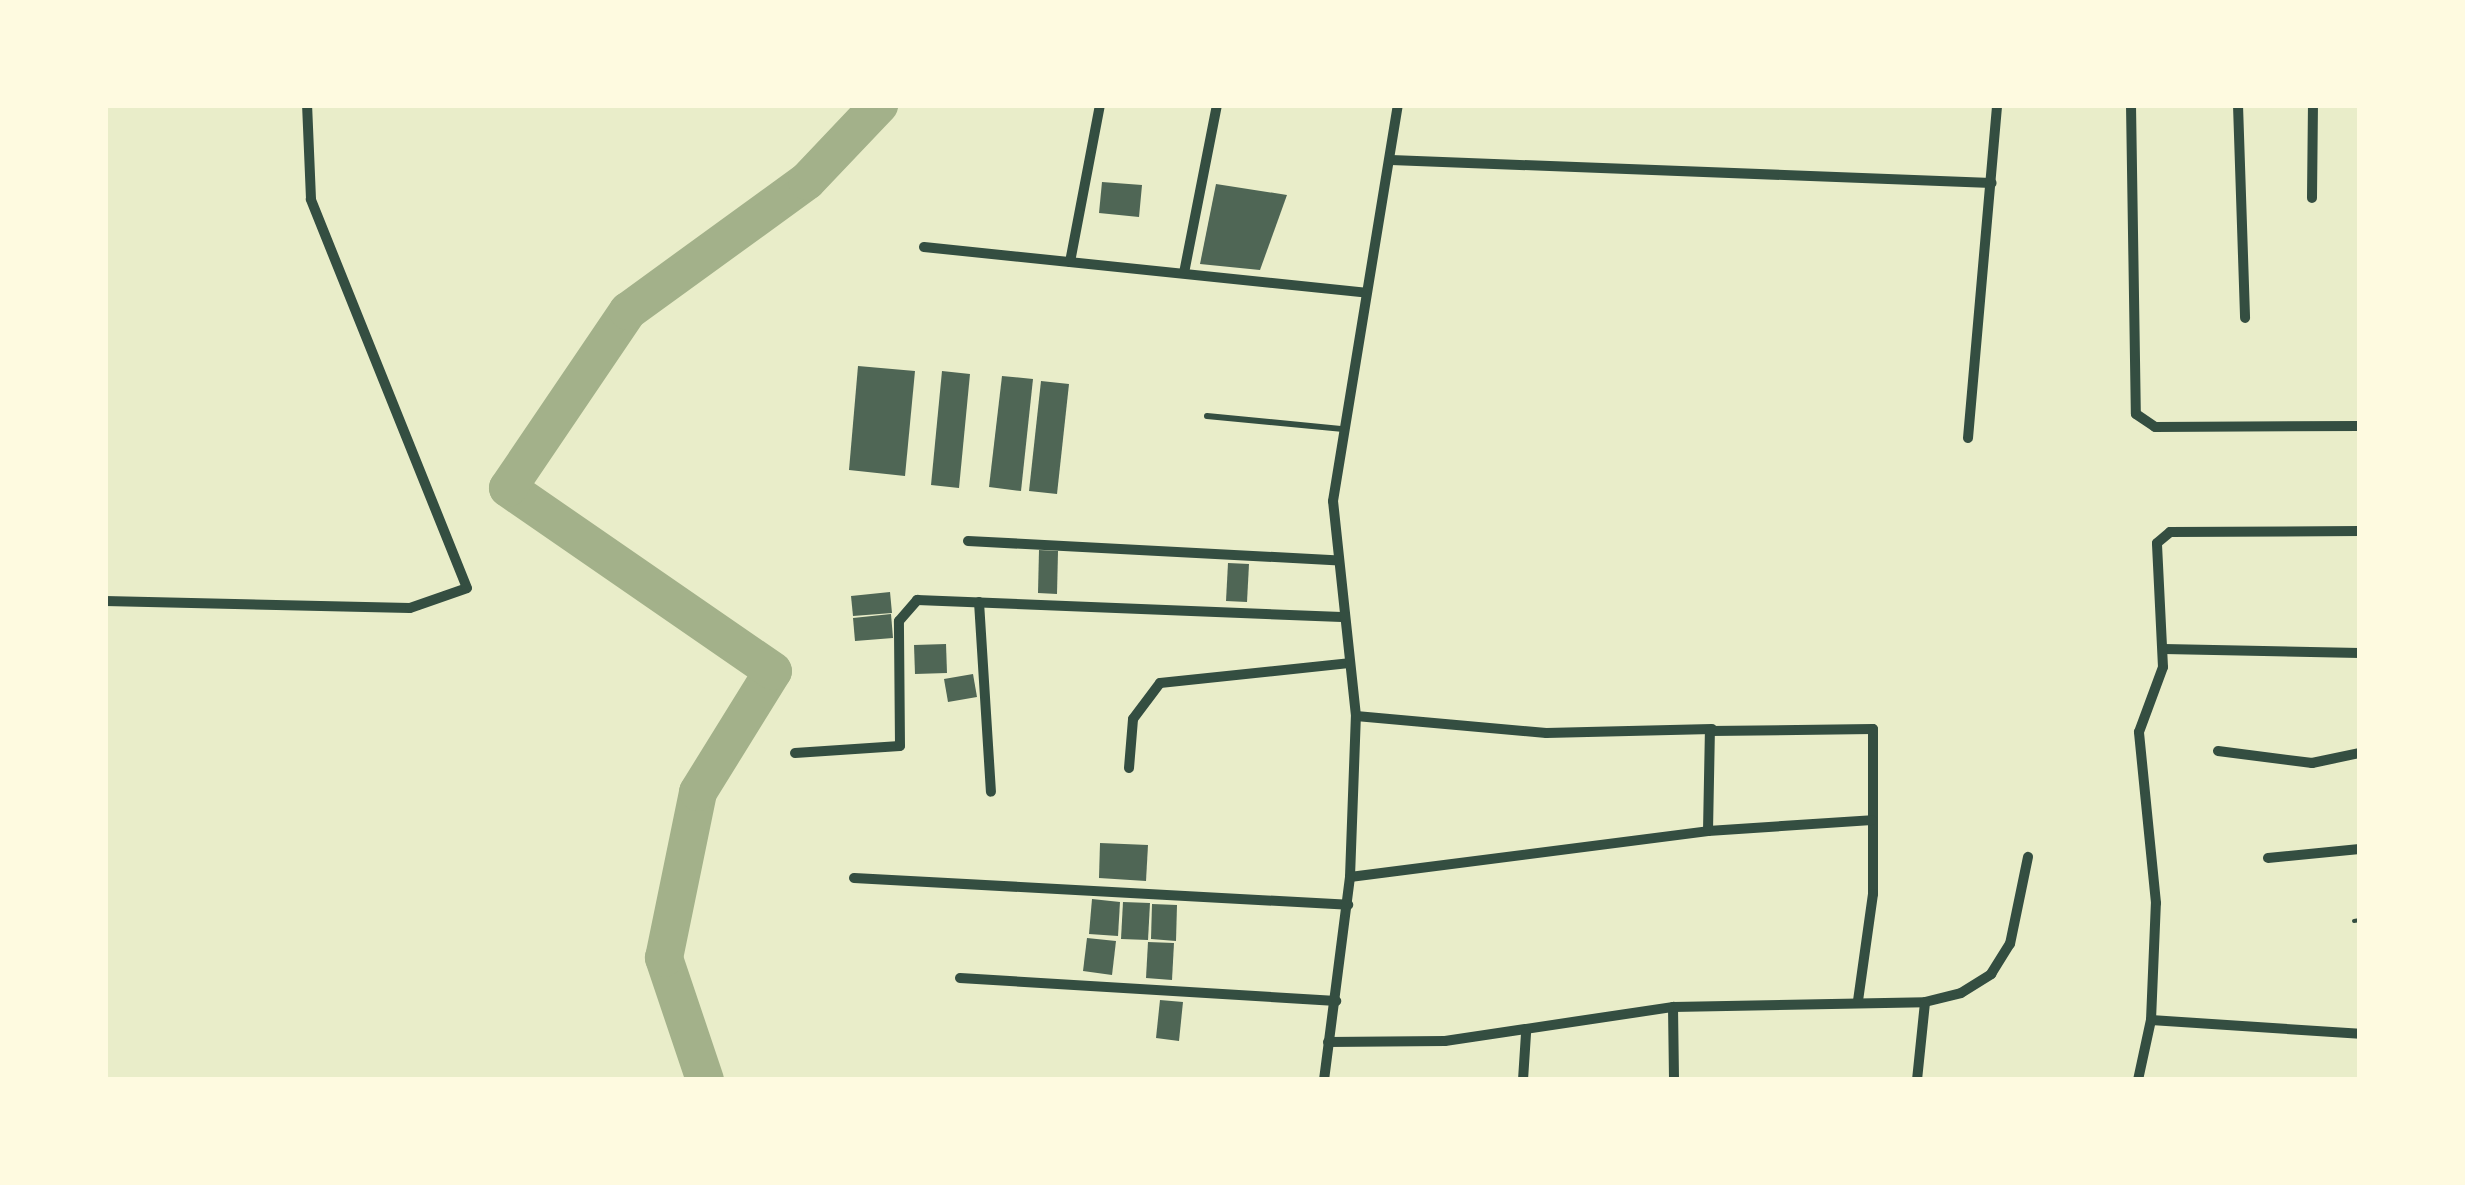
<!DOCTYPE html>
<style>
body{margin:0}
#map{position:relative;width:2465px;height:1185px;overflow:hidden;background:#e9edc9;font-family:Mulish,sans-serif}
div>[style]{position:absolute}
[style*='--x']{left:calc(var(--x)*1px);top:calc(var(--y)*1px);width:calc(var(--w)*1px);rotate:calc(var(--a)*1deg)}
.river>*{height:38px;margin:-19px;padding:0 19px;transform-origin:19px;border-radius:19px;background:#a3b18a}
.building>*{inset:0;background:#4f6655}
.path>*{height:4px;margin:-2px;padding:0 2px;transform-origin:2px;border-radius:2px;background:#344e41}
.service>*{height:6px;margin:-3px;padding:0 3px;transform-origin:3px;border-radius:3px;background:#344e41}
.minor>*{height:10px;margin:-5px;padding:0 5px;transform-origin:5px;border-radius:5px;background:#344e41}
span{translate:-50% -50%;white-space:nowrap;text-align:center;line-height:1.15;-webkit-text-stroke:9px #fefae0;paint-order:stroke}
.frame{position:absolute;inset:0;border:108px solid #fefae0;pointer-events:none}
</style>
<div id="map">
<div class="river">
<div style="--x:705;--y:1080;--w:129;--a:-108.6"></div>
<div style="--x:664;--y:958;--w:169;--a:-78.4"></div>
<div style="--x:698;--y:792;--w:142;--a:-58.2"></div>
<div style="--x:773;--y:671;--w:322;--a:-145.4"></div>
<div style="--x:508;--y:488;--w:214;--a:-55.9"></div>
<div style="--x:628;--y:311;--w:221;--a:-36"></div>
<div style="--x:807;--y:181;--w:105;--a:-46.5"></div>
</div>
<div class="building">
<div style="clip-path:polygon(1102px 182px,1142px 185px,1139px 217px,1099px 213px)"></div>
<div style="clip-path:polygon(1216px 184px,1287px 195px,1260px 270px,1200px 264px)"></div>
<div style="clip-path:polygon(858px 366px,915px 371px,905px 476px,849px 470px)"></div>
<div style="clip-path:polygon(942px 371px,970px 374px,959px 488px,931px 485px)"></div>
<div style="clip-path:polygon(1002px 376px,1033px 379px,1021px 491px,989px 487px)"></div>
<div style="clip-path:polygon(1041px 381px,1069px 384px,1057px 494px,1029px 491px)"></div>
<div style="clip-path:polygon(1039px 550px,1058px 551px,1057px 594px,1038px 593px)"></div>
<div style="clip-path:polygon(1228px 563px,1249px 564px,1247px 602px,1226px 601px)"></div>
<div style="clip-path:polygon(890px 592px,892px 613px,853px 616px,851px 596px)"></div>
<div style="clip-path:polygon(891px 614px,893px 638px,855px 641px,853px 618px)"></div>
<div style="clip-path:polygon(946px 644px,947px 673px,915px 674px,914px 645px)"></div>
<div style="clip-path:polygon(973px 674px,977px 697px,948px 702px,944px 679px)"></div>
<div style="clip-path:polygon(1100px 843px,1148px 845px,1146px 881px,1099px 878px)"></div>
<div style="clip-path:polygon(1092px 899px,1120px 902px,1118px 936px,1089px 934px)"></div>
<div style="clip-path:polygon(1123px 902px,1150px 903px,1148px 940px,1121px 939px)"></div>
<div style="clip-path:polygon(1152px 904px,1177px 905px,1176px 941px,1151px 939px)"></div>
<div style="clip-path:polygon(1087px 938px,1116px 941px,1112px 975px,1083px 971px)"></div>
<div style="clip-path:polygon(1148px 942px,1174px 943px,1172px 980px,1146px 978px)"></div>
<div style="clip-path:polygon(1160px 1000px,1183px 1002px,1179px 1041px,1156px 1038px)"></div>
</div>
<div class="path">
<div style="--x:2354;--y:921;--w:6;--a:-9"></div>
</div>
<div class="service">
<div style="--x:1207;--y:416;--w:137;--a:5.5"></div>
</div>
<div class="minor">
<div style="--x:2131;--y:105;--w:309;--a:89.1"></div>
<div style="--x:2136;--y:414;--w:23;--a:34"></div>
<div style="--x:2155;--y:427;--w:205;--a:-0.3"></div>
<div style="--x:2238;--y:105;--w:213;--a:88.1"></div>
<div style="--x:1391;--y:160;--w:601;--a:2.19"></div>
<div style="--x:2312;--y:198;--w:93;--a:-89.4"></div>
<div style="--x:924;--y:247;--w:444;--a:5.9"></div>
<div style="--x:1070;--y:262;--w:160;--a:-79.2"></div>
<div style="--x:1184;--y:273;--w:171;--a:-78.9"></div>
<div style="--x:1968;--y:438;--w:334;--a:-85"></div>
<div style="--x:968;--y:541;--w:367;--a:3"></div>
<div style="--x:105;--y:601;--w:305;--a:1.3"></div>
<div style="--x:410;--y:608;--w:60;--a:-19.3"></div>
<div style="--x:467;--y:588;--w:419;--a:-111.9"></div>
<div style="--x:311;--y:199;--w:94;--a:-92.4"></div>
<div style="--x:979;--y:602;--w:190;--a:86.4"></div>
<div style="--x:2164;--y:649;--w:196;--a:1.2"></div>
<div style="--x:1356;--y:716;--w:191;--a:5.1"></div>
<div style="--x:1546;--y:733;--w:166;--a:-1.4"></div>
<div style="--x:2218;--y:751;--w:95;--a:7.3"></div>
<div style="--x:2312;--y:763;--w:49;--a:-11.8"></div>
<div style="--x:795;--y:753;--w:105;--a:-3.8"></div>
<div style="--x:900;--y:746;--w:125;--a:-90.5"></div>
<div style="--x:899;--y:621;--w:28;--a:-49"></div>
<div style="--x:917;--y:600;--w:425;--a:2.3"></div>
<div style="--x:1129;--y:768;--w:49;--a:-85.3"></div>
<div style="--x:1133;--y:719;--w:45;--a:-53.1"></div>
<div style="--x:1160;--y:683;--w:190;--a:-6"></div>
<div style="--x:1708;--y:831;--w:100;--a:-88.9"></div>
<div style="--x:1710;--y:731;--w:163;--a:-0.7"></div>
<div style="--x:1873;--y:729;--w:165;--a:90"></div>
<div style="--x:1873;--y:894;--w:108;--a:98"></div>
<div style="--x:2268;--y:858;--w:92;--a:-5.6"></div>
<div style="--x:1350;--y:877;--w:361;--a:-7.3"></div>
<div style="--x:1708;--y:831;--w:164;--a:-3.8"></div>
<div style="--x:854;--y:878;--w:495;--a:3.1"></div>
<div style="--x:960;--y:978;--w:377;--a:3.5"></div>
<div style="--x:1673;--y:1007;--w:73;--a:89.2"></div>
<div style="--x:2151;--y:1020;--w:209;--a:3.8"></div>
<div style="--x:1328;--y:1042;--w:117;--a:-0.5"></div>
<div style="--x:1445;--y:1041;--w:231;--a:-8.5"></div>
<div style="--x:1673;--y:1007;--w:252;--a:-1.1"></div>
<div style="--x:1925;--y:1002;--w:37;--a:-14"></div>
<div style="--x:1961;--y:993;--w:36;--a:-32"></div>
<div style="--x:1991;--y:974;--w:36;--a:-58"></div>
<div style="--x:2010;--y:944;--w:89;--a:-78.3"></div>
<div style="--x:1324;--y:1080;--w:205;--a:-82.7"></div>
<div style="--x:1350;--y:877;--w:161;--a:-87.9"></div>
<div style="--x:1356;--y:716;--w:216;--a:-96.1"></div>
<div style="--x:1333;--y:501;--w:401;--a:-80.7"></div>
<div style="--x:1523;--y:1080;--w:47;--a:-86.3"></div>
<div style="--x:1917;--y:1080;--w:78;--a:-84.1"></div>
<div style="--x:2138;--y:1080;--w:61;--a:-77.8"></div>
<div style="--x:2151;--y:1020;--w:117;--a:-87.6"></div>
<div style="--x:2156;--y:903;--w:172;--a:-95.7"></div>
<div style="--x:2139;--y:732;--w:69;--a:-69.7"></div>
<div style="--x:2163;--y:667;--w:124;--a:-92.8"></div>
<div style="--x:2157;--y:543;--w:17;--a:-40"></div>
<div style="--x:2170;--y:532;--w:190;--a:-0.3"></div>
</div>
<div class="frame"></div>
</div>
